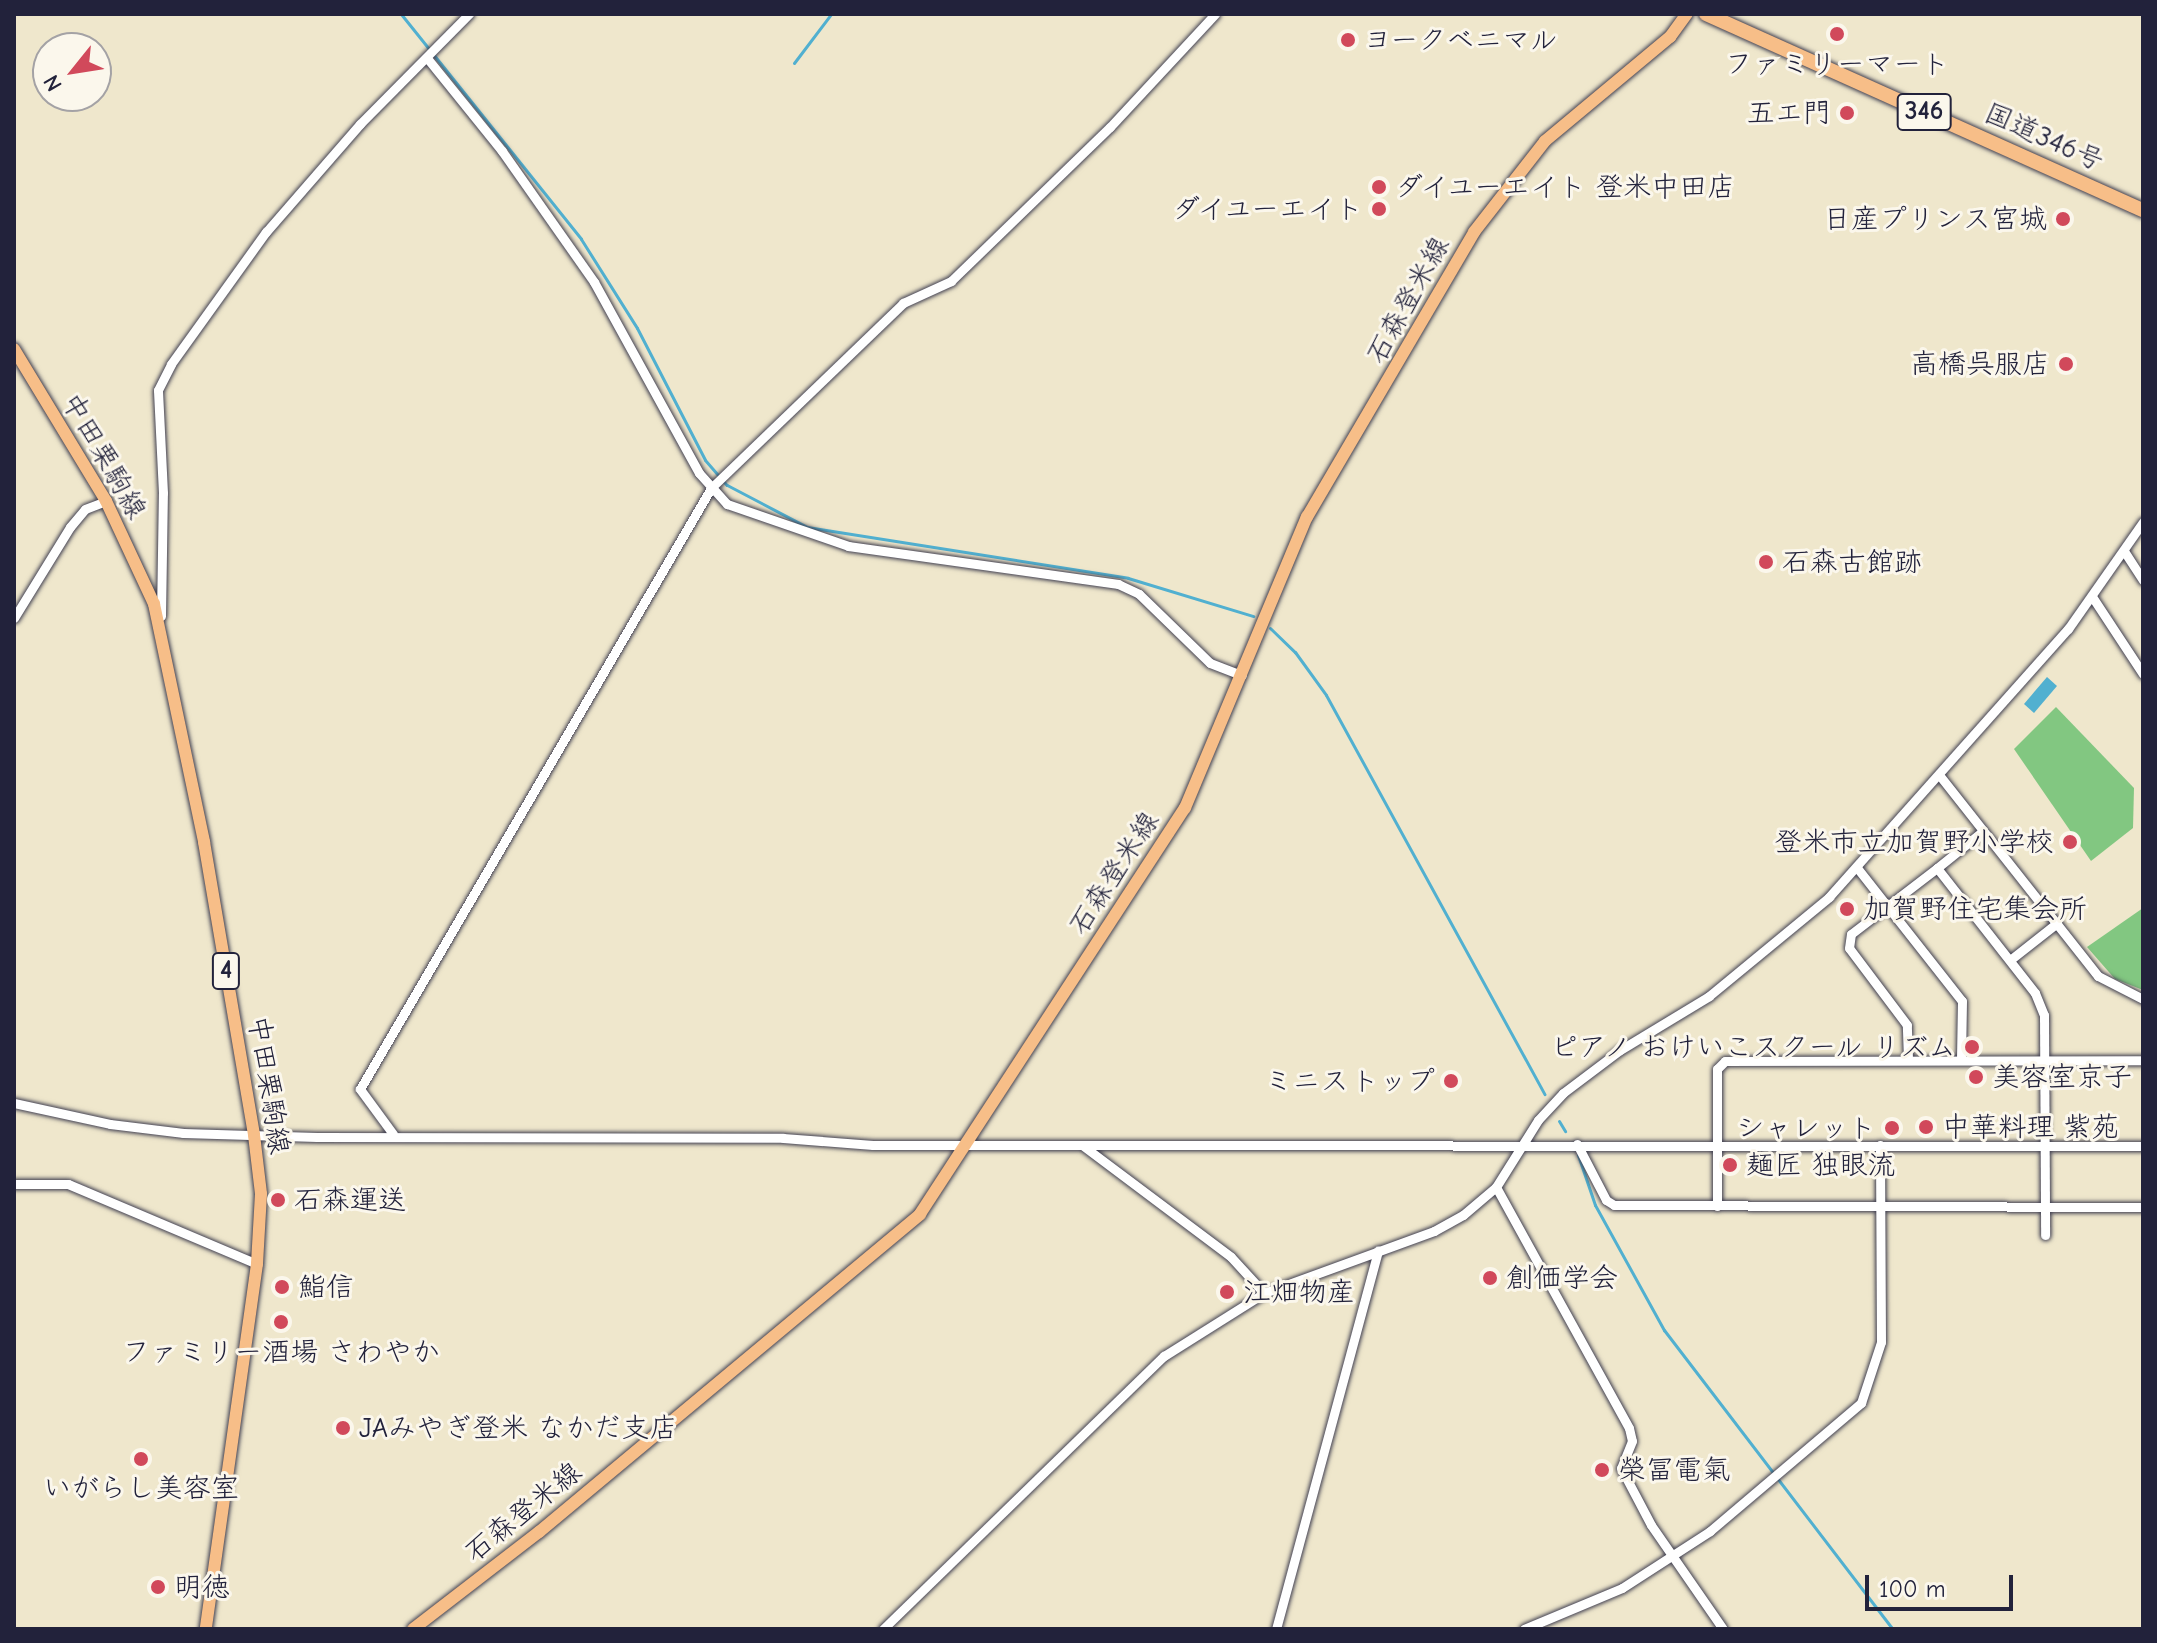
<!DOCTYPE html>
<meta charset="utf-8">
<style>
body{margin:0}
#map{position:relative;width:2157px;height:1643px;overflow:hidden;background:#efe7cc;font-family:"Comic Neue","Klee One",sans-serif}
div>[style]{position:absolute}
[style*='--x']{left:calc(var(--x)*1px);top:calc(var(--y)*1px);width:calc(var(--w)*1px);rotate:calc(var(--a)*1deg)}
.green>*{inset:0;background:#82c781}
.water>*{inset:0;background:#51b0d0}
.stream>*{height:3px;margin:-1.5px;padding:0 1.5px;transform-origin:1.5px;border-radius:1.5px;background:#51b0d0}
.roads{filter:drop-shadow(0 0 2px #414051) drop-shadow(0 0 2px #414051)}
.minor>*{height:9px;margin:-4.5px;padding:0 4.5px;transform-origin:4.5px;border-radius:4.5px;background:#fff}
.major>*{height:12px;margin:-6px;padding:0 6px;transform-origin:6px;border-radius:6px;background:#f7be88}
.highway>*{height:14px;margin:-7px;padding:0 7px;transform-origin:7px;border-radius:7px;background:#f7be88}
.dots>*{width:22px;height:22px;translate:-50% -50%;box-sizing:border-box;border:4px solid #fbf7ec;border-radius:50%}
span{translate:-50% -50%;white-space:nowrap;text-align:center;line-height:1.15;-webkit-text-stroke:6px #fbf7ec;paint-order:stroke}
.shield-label span{padding:2px 6px;background:#fbf7ec;border:2px solid;border-radius:6px;-webkit-text-stroke-width:0}
.shield-label{font-size:26px;color:#22223b;font-weight:700}
.poi-label{font-size:28px;color:#22223b}
.left{translate:0 -50%;text-align:left}
.right{translate:-100% -50%;text-align:right}
.street-label{font-size:28px;color:#22223b}
.frame{position:absolute;inset:0;border:16px solid #22223b;pointer-events:none}
.north{position:absolute;left:32px;top:32px;width:80px;height:80px;box-sizing:border-box;background:#fbf7ec;border:2px solid #a4a2a5;border-radius:50%;rotate:240deg;font-size:22px;font-weight:700;line-height:32px;text-align:center;color:#22223b}
.north::after{content:'';display:block;margin:auto;width:28px;height:36px;background:#d1495b;clip-path:polygon(50% 0,100% 100%,50% 72%,0 100%)}
.scale{position:absolute;left:1865px;top:1575px;width:148px;height:36px;box-sizing:border-box;border:4px solid #22223b;border-top:0;padding-left:10px;font-size:24px;line-height:28px;white-space:nowrap;color:#22223b;-webkit-text-stroke:6px #fbf7ec;paint-order:stroke}
</style>
<div id="map">
<div class="green">
<div style="clip-path:polygon(2056px 707px,2134px 788px,2133px 828px,2091px 861px,2014px 749px)"></div>
<div style="clip-path:polygon(2143px 908px,2143px 990px,2115px 979px,2087px 947px)"></div>
</div>
<div class="water">
<div style="clip-path:polygon(2047px 677px,2057px 686px,2034px 713px,2024px 704px)"></div>
</div>
<div class="stream">
<div style="--x:401;--y:14;--w:288;--a:51.3"></div>
<div style="--x:581;--y:239;--w:105;--a:57.8"></div>
<div style="--x:637;--y:328;--w:148;--a:62.7"></div>
<div style="--x:705;--y:460;--w:33;--a:49"></div>
<div style="--x:727;--y:485;--w:90;--a:27.7"></div>
<div style="--x:807;--y:527;--w:325;--a:9"></div>
<div style="--x:1128;--y:578;--w:131;--a:16.9"></div>
<div style="--x:794;--y:63;--w:61;--a:-52.9"></div>
<div style="--x:1270;--y:628;--w:35;--a:44"></div>
<div style="--x:1295;--y:652;--w:53;--a:54.2"></div>
<div style="--x:1326;--y:695;--w:455;--a:61.3"></div>
<div style="--x:1559;--y:1121;--w:12;--a:59"></div>
<div style="--x:1578;--y:1155;--w:53;--a:71.2"></div>
<div style="--x:1595;--y:1205;--w:143;--a:61.1"></div>
<div style="--x:1664;--y:1330;--w:377;--a:52.6"></div>
</div>
<div class="roads">
<div class="minor">
<div style="--x:427;--y:58;--w:119;--a:51.1"></div>
<div style="--x:502;--y:151;--w:160;--a:54.9"></div>
<div style="--x:594;--y:282;--w:218;--a:61.2"></div>
<div style="--x:699;--y:473;--w:42;--a:47.9"></div>
<div style="--x:727;--y:504;--w:128;--a:19.1"></div>
<div style="--x:848;--y:546;--w:273;--a:8"></div>
<div style="--x:1118;--y:584;--w:23;--a:25"></div>
<div style="--x:1139;--y:594;--w:99;--a:44.2"></div>
<div style="--x:1210;--y:663;--w:34;--a:21"></div>
<div style="--x:2124;--y:551;--w:35;--a:57"></div>
<div style="--x:2093;--y:598;--w:91;--a:56.7"></div>
<div style="--x:161;--y:616;--w:123;--a:-89.1"></div>
<div style="--x:163;--y:493;--w:103;--a:-92.8"></div>
<div style="--x:158;--y:390;--w:29;--a:-63"></div>
<div style="--x:171;--y:364;--w:163;--a:-54.3"></div>
<div style="--x:266;--y:232;--w:143;--a:-49"></div>
<div style="--x:360;--y:124;--w:155;--a:-45.3"></div>
<div style="--x:14;--y:618;--w:107;--a:-58.4"></div>
<div style="--x:70;--y:527;--w:23;--a:-50"></div>
<div style="--x:85;--y:509;--w:22;--a:-21"></div>
<div style="--x:1940;--y:776;--w:255;--a:51.7"></div>
<div style="--x:2098;--y:976;--w:51;--a:27.1"></div>
<div style="--x:1983;--y:831;--w:59;--a:141.2"></div>
<div style="--x:1937;--y:868;--w:159;--a:51.9"></div>
<div style="--x:2035;--y:993;--w:24;--a:68"></div>
<div style="--x:2044;--y:1015;--w:220;--a:89.7"></div>
<div style="--x:1858;--y:869;--w:168;--a:51.8"></div>
<div style="--x:1962;--y:1001;--w:58;--a:91"></div>
<div style="--x:2010;--y:960;--w:60;--a:-38.2"></div>
<div style="--x:1908;--y:1059;--w:34;--a:-92"></div>
<div style="--x:1907;--y:1025;--w:96;--a:-127"></div>
<div style="--x:1849;--y:948;--w:14;--a:-82"></div>
<div style="--x:1851;--y:934;--w:108;--a:-37.5"></div>
<div style="--x:14;--y:1103;--w:98;--a:12.3"></div>
<div style="--x:110;--y:1124;--w:74;--a:7"></div>
<div style="--x:183;--y:1133;--w:134;--a:1.7"></div>
<div style="--x:317;--y:1137;--w:466;--a:0.1"></div>
<div style="--x:783;--y:1138;--w:90;--a:4.4"></div>
<div style="--x:873;--y:1145;--w:1270;--a:0.05"></div>
<div style="--x:393;--y:1134;--w:56;--a:-126.3"></div>
<div style="--x:360;--y:1089;--w:696;--a:-59.71"></div>
<div style="--x:711;--y:488;--w:267;--a:-43.9"></div>
<div style="--x:903;--y:303;--w:53;--a:-24.6"></div>
<div style="--x:951;--y:281;--w:221;--a:-44.1"></div>
<div style="--x:1110;--y:127;--w:154;--a:-47.1"></div>
<div style="--x:1577;--y:1144;--w:63;--a:62.6"></div>
<div style="--x:1606;--y:1200;--w:9;--a:32"></div>
<div style="--x:1614;--y:1205;--w:529;--a:0.22"></div>
<div style="--x:1082;--y:1145;--w:186;--a:36.9"></div>
<div style="--x:1231;--y:1257;--w:49;--a:47.5"></div>
<div style="--x:14;--y:1184;--w:54;--a:0"></div>
<div style="--x:68;--y:1184;--w:205;--a:22.9"></div>
<div style="--x:1496;--y:1187;--w:275;--a:61.1"></div>
<div style="--x:1629;--y:1428;--w:13;--a:77"></div>
<div style="--x:1632;--y:1441;--w:29;--a:112"></div>
<div style="--x:1621;--y:1468;--w:64;--a:62.2"></div>
<div style="--x:1651;--y:1525;--w:126;--a:55.3"></div>
<div style="--x:1717;--y:1206;--w:137;--a:-90"></div>
<div style="--x:1717;--y:1069;--w:11;--a:-45"></div>
<div style="--x:1725;--y:1061;--w:418;--a:-0.1"></div>
<div style="--x:883;--y:1629;--w:392;--a:-44.2"></div>
<div style="--x:1164;--y:1356;--w:118;--a:-32.2"></div>
<div style="--x:1264;--y:1293;--w:181;--a:-20"></div>
<div style="--x:1434;--y:1231;--w:33;--a:-29"></div>
<div style="--x:1463;--y:1215;--w:43;--a:-40.3"></div>
<div style="--x:1496;--y:1187;--w:79;--a:-57.9"></div>
<div style="--x:1538;--y:1120;--w:37;--a:-47"></div>
<div style="--x:1563;--y:1093;--w:71;--a:-37"></div>
<div style="--x:1620;--y:1050;--w:104;--a:-31.2"></div>
<div style="--x:1709;--y:996;--w:156;--a:-39.5"></div>
<div style="--x:1829;--y:897;--w:359;--a:-48.3"></div>
<div style="--x:2068;--y:629;--w:131;--a:-55"></div>
<div style="--x:1276;--y:1629;--w:392;--a:-74.9"></div>
<div style="--x:1524;--y:1629;--w:106;--a:-22.7"></div>
<div style="--x:1622;--y:1588;--w:105;--a:-32.9"></div>
<div style="--x:1710;--y:1531;--w:198;--a:-40.3"></div>
<div style="--x:1861;--y:1403;--w:64;--a:-71.8"></div>
<div style="--x:1881;--y:1342;--w:197;--a:-90.3"></div>
</div>
<div class="major">
<div style="--x:14;--y:349;--w:178;--a:58.8"></div>
<div style="--x:106;--y:501;--w:114;--a:65"></div>
<div style="--x:154;--y:604;--w:243;--a:78.1"></div>
<div style="--x:204;--y:842;--w:297;--a:80.3"></div>
<div style="--x:254;--y:1135;--w:59;--a:83.2"></div>
<div style="--x:261;--y:1194;--w:70;--a:93.3"></div>
<div style="--x:257;--y:1264;--w:369;--a:98"></div>
<div style="--x:413;--y:1629;--w:159;--a:-37.6"></div>
<div style="--x:539;--y:1532;--w:496;--a:-39.8"></div>
<div style="--x:920;--y:1214;--w:485;--a:-56.9"></div>
<div style="--x:1185;--y:808;--w:316;--a:-67.3"></div>
<div style="--x:1307;--y:517;--w:330;--a:-59.6"></div>
<div style="--x:1474;--y:232;--w:115;--a:-52"></div>
<div style="--x:1545;--y:141;--w:163;--a:-39.8"></div>
<div style="--x:1670;--y:37;--w:29;--a:-54"></div>
</div>
<div class="highway">
<div style="--x:1706;--y:14;--w:479;--a:24.2"></div>
</div>
</div>
<div class="dots">
<div style="left:1837px;top:34px;background:#d1495b"></div>
<div style="left:1348px;top:40px;background:#d1495b"></div>
<div style="left:1847px;top:113px;background:#d1495b"></div>
<div style="left:1379px;top:187px;background:#d1495b"></div>
<div style="left:1379px;top:209px;background:#d1495b"></div>
<div style="left:2063px;top:219px;background:#d1495b"></div>
<div style="left:2066px;top:364px;background:#d1495b"></div>
<div style="left:1766px;top:562px;background:#d1495b"></div>
<div style="left:2070px;top:842px;background:#d1495b"></div>
<div style="left:1847px;top:909px;background:#d1495b"></div>
<div style="left:1972px;top:1047px;background:#d1495b"></div>
<div style="left:1976px;top:1077px;background:#d1495b"></div>
<div style="left:1451px;top:1081px;background:#d1495b"></div>
<div style="left:1926px;top:1127px;background:#d1495b"></div>
<div style="left:1892px;top:1128px;background:#d1495b"></div>
<div style="left:1730px;top:1165px;background:#d1495b"></div>
<div style="left:278px;top:1200px;background:#d1495b"></div>
<div style="left:1490px;top:1278px;background:#d1495b"></div>
<div style="left:282px;top:1287px;background:#d1495b"></div>
<div style="left:1227px;top:1292px;background:#d1495b"></div>
<div style="left:281px;top:1322px;background:#d1495b"></div>
<div style="left:343px;top:1428px;background:#d1495b"></div>
<div style="left:141px;top:1459px;background:#d1495b"></div>
<div style="left:1602px;top:1470px;background:#d1495b"></div>
<div style="left:158px;top:1587px;background:#d1495b"></div>
</div>
<div class="shield-label">
<span style="left:1924px;top:112px">346</span>
<span style="left:226px;top:971px">4</span>
</div>
<div class="poi-label">
<span class="left" style="left:1364px;top:40px">ヨークベニマル</span>
<span style="left:1837px;top:64px">ファミリーマート</span>
<span class="right" style="left:1831px;top:113px">五エ門</span>
<span class="left" style="left:1395px;top:187px">ダイユーエイト 登米中田店</span>
<span class="right" style="left:1363px;top:209px">ダイユーエイト</span>
<span class="right" style="left:2047px;top:219px">日産プリンス宮城</span>
<span class="right" style="left:2050px;top:364px">高橋呉服店</span>
<span class="left" style="left:1782px;top:562px">石森古館跡</span>
<span class="right" style="left:2054px;top:842px">登米市立加賀野小学校</span>
<span class="left" style="left:1863px;top:909px">加賀野住宅集会所</span>
<span class="right" style="left:1956px;top:1047px">ピアノ おけいこスクール リズム</span>
<span class="left" style="left:1992px;top:1077px">美容室京子</span>
<span class="right" style="left:1435px;top:1081px">ミニストップ</span>
<span class="left" style="left:1942px;top:1127px">中華料理 紫苑</span>
<span class="right" style="left:1876px;top:1128px">シャレット</span>
<span class="left" style="left:1746px;top:1165px">麺匠 独眼流</span>
<span class="left" style="left:294px;top:1200px">石森運送</span>
<span class="left" style="left:1506px;top:1278px">創価学会</span>
<span class="left" style="left:298px;top:1287px">鮨信</span>
<span class="left" style="left:1243px;top:1292px">江畑物産</span>
<span style="left:281px;top:1352px">ファミリー酒場 さわやか</span>
<span class="left" style="left:359px;top:1428px">JAみやぎ登米 なかだ支店</span>
<span class="left" style="left:1618px;top:1470px">榮冨電氣</span>
<span style="left:141px;top:1488px">いがらし美容室</span>
<span class="left" style="left:174px;top:1587px">明徳</span>
</div>
<div class="street-label">
<span style="left:2044px;top:137px;rotate:24deg">国道346号</span>
<span style="left:1408px;top:300px;rotate:-61deg">石森登米線</span>
<span style="left:104px;top:456px;rotate:60deg">中田栗駒線</span>
<span style="left:1114px;top:873px;rotate:-57deg">石森登米線</span>
<span style="left:269px;top:1085px;rotate:81deg">中田栗駒線</span>
<span style="left:523px;top:1512px;rotate:-39deg">石森登米線</span>
</div>
<div class="frame"></div>
<div class="north">N</div>
<div class="scale">100 m</div>
</div>
